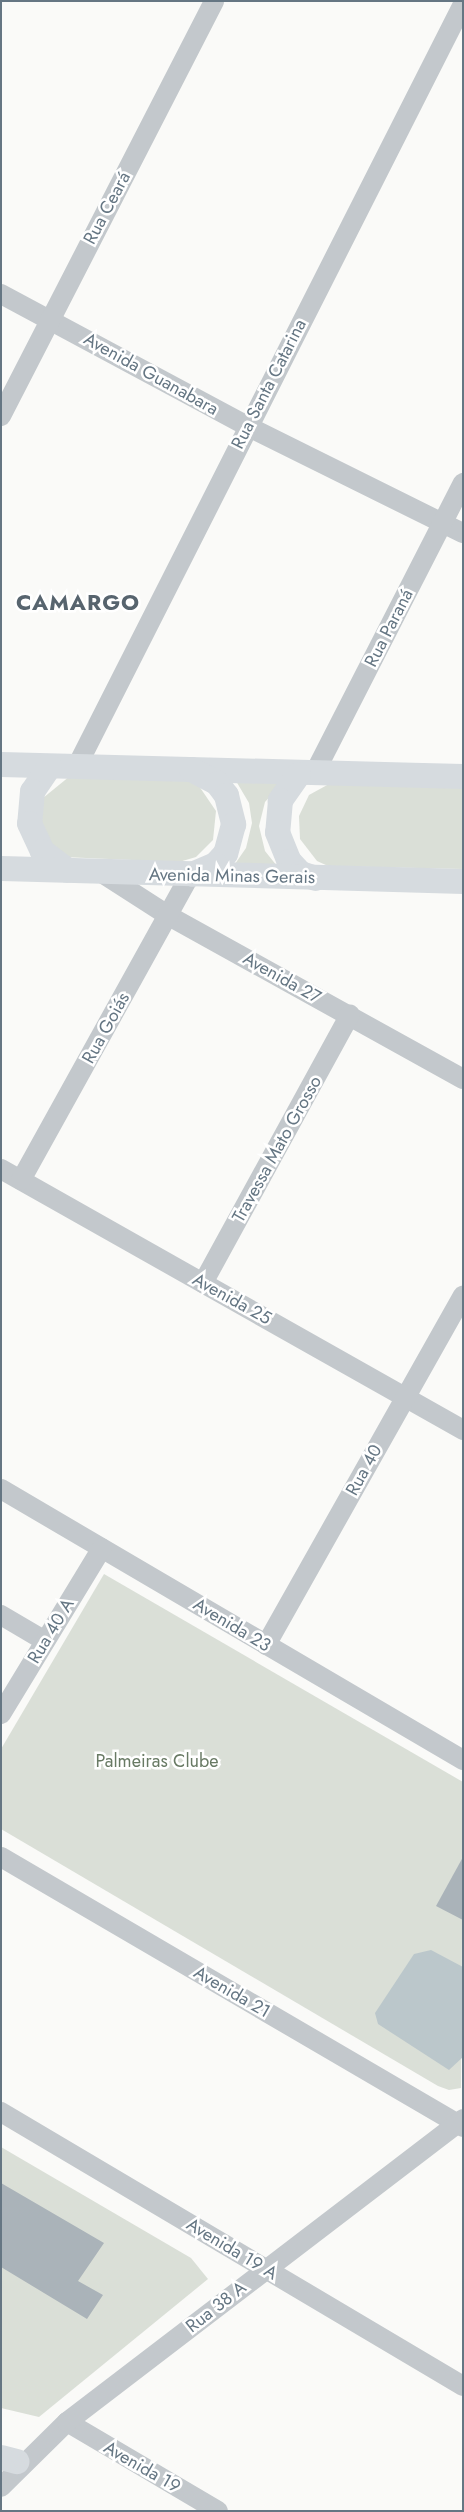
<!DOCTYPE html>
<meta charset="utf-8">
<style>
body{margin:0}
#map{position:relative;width:464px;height:2512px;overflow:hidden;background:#fafaf8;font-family:Jost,sans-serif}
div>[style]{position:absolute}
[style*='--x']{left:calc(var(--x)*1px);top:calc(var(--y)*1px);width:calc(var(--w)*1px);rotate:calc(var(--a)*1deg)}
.green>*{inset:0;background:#dadfd7}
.water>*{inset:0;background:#bbc7cb}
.building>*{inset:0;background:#aab3b9}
.minor>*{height:20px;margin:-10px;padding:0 10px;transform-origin:10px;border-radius:10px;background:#c3c8cc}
.major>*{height:25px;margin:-12.5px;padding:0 12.5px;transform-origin:12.5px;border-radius:12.5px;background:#d6dbdf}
span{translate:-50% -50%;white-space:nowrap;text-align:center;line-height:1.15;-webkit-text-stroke:5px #fff;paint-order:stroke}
.street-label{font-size:18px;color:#657683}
.park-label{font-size:18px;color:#687a64}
.district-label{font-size:22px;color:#57646e;font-weight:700;letter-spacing:1px}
.frame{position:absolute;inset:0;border:2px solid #657683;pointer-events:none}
</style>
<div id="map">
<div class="green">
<div style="clip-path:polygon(70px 776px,183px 779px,199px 786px,216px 811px,213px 840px,196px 857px,179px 862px,63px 857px,40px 831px,43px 798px)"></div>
<div style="clip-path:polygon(236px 781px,282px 783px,265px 802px,259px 826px,265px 851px,277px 866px,235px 864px,246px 848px,252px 823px,249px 803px)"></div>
<div style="clip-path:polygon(329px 784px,463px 786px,463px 869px,328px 866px,317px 861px,300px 839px,299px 816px,309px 795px)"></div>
<div style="clip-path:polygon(104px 1574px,463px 1782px,461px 2088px,449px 2090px,438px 2086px,1px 1829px,1px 1749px)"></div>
<div style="clip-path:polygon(1px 2147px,191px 2258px,208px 2279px,39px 2417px,1px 2408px)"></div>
</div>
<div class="water">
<div style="clip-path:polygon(431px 1950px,463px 1967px,463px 2057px,449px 2070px,378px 2024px,375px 2013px,414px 1954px)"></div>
</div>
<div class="building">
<div style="clip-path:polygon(463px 1857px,463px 1920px,436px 1906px)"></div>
<div style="clip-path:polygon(1px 2183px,104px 2243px,78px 2281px,103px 2295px,87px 2319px,1px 2267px)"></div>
</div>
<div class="minor">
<div style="--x:1;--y:294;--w:279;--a:28.2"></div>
<div style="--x:247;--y:426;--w:241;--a:26.4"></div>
<div style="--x:1;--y:416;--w:466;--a:-62.8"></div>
<div style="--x:77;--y:766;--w:854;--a:-63.13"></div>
<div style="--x:314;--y:774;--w:327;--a:-62.9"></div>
<div style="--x:102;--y:873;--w:80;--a:32.7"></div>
<div style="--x:169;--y:916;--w:336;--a:29"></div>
<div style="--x:1;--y:1169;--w:531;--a:29.46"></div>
<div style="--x:21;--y:1180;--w:349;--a:-61"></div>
<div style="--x:203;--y:1283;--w:306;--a:-61.3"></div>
<div style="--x:1;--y:1489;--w:536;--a:30.4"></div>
<div style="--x:1;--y:1615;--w:51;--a:30.6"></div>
<div style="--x:266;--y:1645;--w:401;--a:-60.6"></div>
<div style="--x:1;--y:1714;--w:194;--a:-58.7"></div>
<div style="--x:1;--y:1857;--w:535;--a:30.3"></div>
<div style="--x:1;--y:2112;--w:537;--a:30.67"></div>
<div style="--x:67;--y:2422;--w:175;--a:30.5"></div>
<div style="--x:1;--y:2487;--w:93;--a:-44.6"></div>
<div style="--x:67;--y:2422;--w:499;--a:-37.4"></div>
</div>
<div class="major">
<div style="--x:1;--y:764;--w:462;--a:1.5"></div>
<div style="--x:49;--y:766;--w:30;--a:124"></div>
<div style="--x:32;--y:791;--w:32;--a:95"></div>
<div style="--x:29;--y:823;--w:31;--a:65"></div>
<div style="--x:42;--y:851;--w:31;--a:37"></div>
<div style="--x:191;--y:769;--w:30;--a:28"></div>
<div style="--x:217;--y:783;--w:15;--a:53"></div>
<div style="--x:226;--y:795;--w:30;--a:76"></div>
<div style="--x:233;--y:824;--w:30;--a:105"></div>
<div style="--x:225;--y:853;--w:15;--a:132"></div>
<div style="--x:215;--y:864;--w:25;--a:157"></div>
<div style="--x:298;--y:774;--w:32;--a:125"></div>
<div style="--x:280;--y:800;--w:32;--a:95"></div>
<div style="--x:277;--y:832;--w:31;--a:68"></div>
<div style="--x:289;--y:861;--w:16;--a:47"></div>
<div style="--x:300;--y:873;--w:16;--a:18"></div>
<div style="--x:1;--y:868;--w:462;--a:1.6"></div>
<div style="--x:1;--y:2457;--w:16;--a:15"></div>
</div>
<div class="street-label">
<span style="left:107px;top:208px;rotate:-62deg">Rua Ceará</span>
<span style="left:151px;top:374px;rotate:29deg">Avenida Guanabara</span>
<span style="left:269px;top:384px;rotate:-63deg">Rua Santa Catarina</span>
<span style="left:389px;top:628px;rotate:-63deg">Rua Paraná</span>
<span style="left:232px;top:876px;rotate:1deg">Avenida Minas Gerais</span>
<span style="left:282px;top:978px;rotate:29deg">Avenida 27</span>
<span style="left:106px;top:1028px;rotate:-61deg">Rua Goiás</span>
<span style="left:277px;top:1149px;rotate:-61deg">Travessa Mato Grosso</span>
<span style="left:232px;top:1299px;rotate:29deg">Avenida 25</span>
<span style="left:364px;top:1470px;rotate:-61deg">Rua 40</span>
<span style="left:232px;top:1625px;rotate:31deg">Avenida 23</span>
<span style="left:51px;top:1631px;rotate:-59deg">Rua 40 A</span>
<span style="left:232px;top:1992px;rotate:30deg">Avenida 21</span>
<span style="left:232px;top:2249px;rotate:31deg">Avenida 19 A</span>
<span style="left:216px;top:2307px;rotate:-38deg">Rua 38 A</span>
<span style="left:142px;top:2467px;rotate:30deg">Avenida 19</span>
</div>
<div class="park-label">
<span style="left:157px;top:1761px">Palmeiras Clube</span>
</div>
<div class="district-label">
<span style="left:78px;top:603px">CAMARGO</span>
</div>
<div class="frame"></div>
</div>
